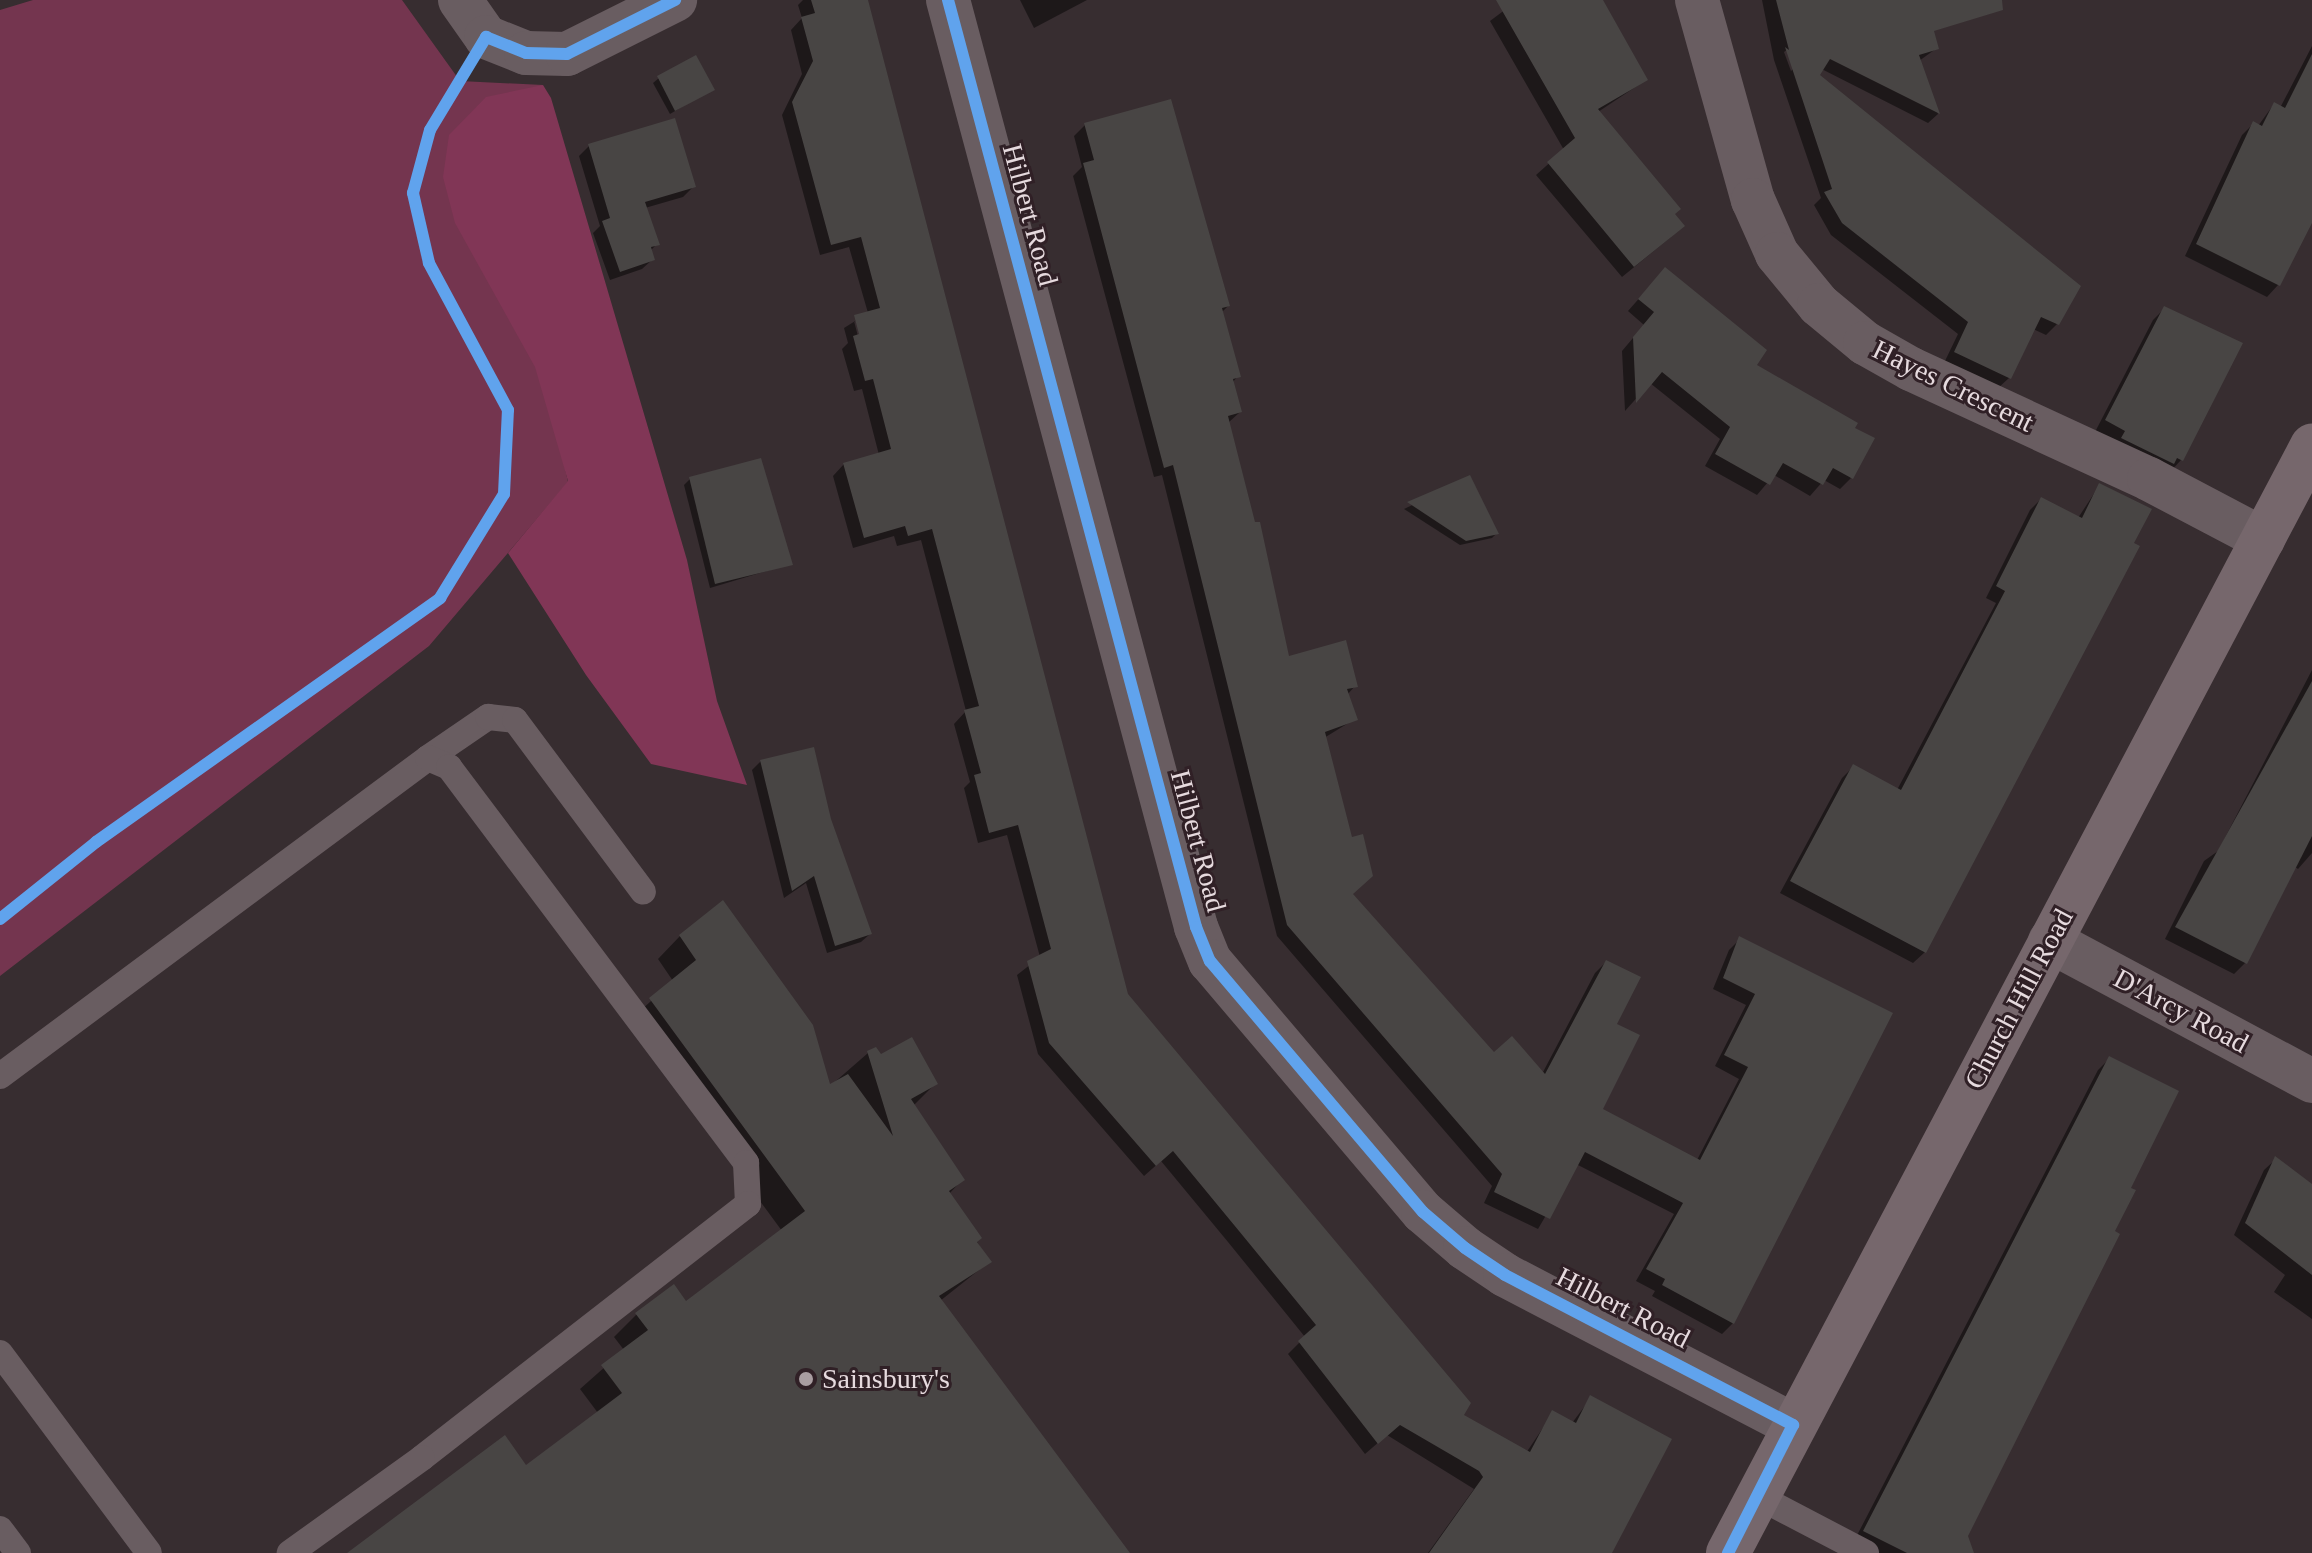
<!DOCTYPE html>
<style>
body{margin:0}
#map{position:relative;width:2312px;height:1553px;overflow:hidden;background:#372d30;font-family:Georgia,serif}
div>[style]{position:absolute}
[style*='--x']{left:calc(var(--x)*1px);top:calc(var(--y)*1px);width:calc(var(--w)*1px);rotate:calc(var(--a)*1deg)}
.green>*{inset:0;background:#74354f}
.forest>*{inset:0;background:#813656}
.shadow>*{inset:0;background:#0007}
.building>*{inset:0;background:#484544}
.lane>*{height:26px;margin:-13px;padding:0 13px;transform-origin:13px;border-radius:13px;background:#695d61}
.street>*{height:44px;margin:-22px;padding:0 22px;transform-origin:22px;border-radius:22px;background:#695d61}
.secondary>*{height:44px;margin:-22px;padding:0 22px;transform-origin:22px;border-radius:22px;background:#76676c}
.cycleway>*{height:12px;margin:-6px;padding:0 6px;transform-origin:6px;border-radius:6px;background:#60a3ed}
.dots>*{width:22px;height:22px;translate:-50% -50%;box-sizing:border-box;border:4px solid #302026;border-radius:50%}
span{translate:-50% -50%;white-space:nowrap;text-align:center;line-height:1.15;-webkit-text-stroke:6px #302026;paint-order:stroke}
.street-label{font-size:28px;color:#e6dade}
.poi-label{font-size:28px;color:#e6dade}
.left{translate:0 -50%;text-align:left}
</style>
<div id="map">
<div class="green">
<div style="clip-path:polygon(33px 0,402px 0,460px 81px,543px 85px,495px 150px,568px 482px,429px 646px,0 976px,0 10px)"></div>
</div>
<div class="forest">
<div style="clip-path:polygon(543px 85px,551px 98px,687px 560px,717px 701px,747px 785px,651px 764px,586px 675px,508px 553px,568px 481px,535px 367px,455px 223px,443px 177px,449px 135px,486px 97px)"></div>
</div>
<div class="shadow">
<div style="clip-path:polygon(evenodd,803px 0,852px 0,1126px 995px,1462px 1416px,1526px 1453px,1553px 1413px,1572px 1423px,1591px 1398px,1611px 1553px,1428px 1553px,1474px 1489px,1387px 1435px,1365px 1454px,1288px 1354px,1305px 1337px,1228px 1242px,1161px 1161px,1144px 1176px,1038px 1054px,1017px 975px,1040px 957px,1007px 835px,978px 843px,964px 788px,970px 782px,954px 724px,966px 711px,921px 540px,897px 546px,894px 536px,853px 548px,833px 476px,844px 464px,879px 455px,862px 389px,854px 391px,842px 349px,848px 343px,844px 328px,868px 313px,849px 247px,820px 255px,782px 115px,802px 74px,791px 30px,802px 18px,798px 5px,803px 0,854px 321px,858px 321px,860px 344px,854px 321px)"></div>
<div style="clip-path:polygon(1020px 0,1087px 0,1034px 28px)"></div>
<div style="clip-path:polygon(1518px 0,1600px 0,1646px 80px,1598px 112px,1673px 214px,1671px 237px,1622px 277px,1536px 175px,1564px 150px,1490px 21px)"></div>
<div style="clip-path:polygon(evenodd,1762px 0,1839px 0,1937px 48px,1919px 61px,1938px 114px,1928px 123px,1796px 56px,2057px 324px,2046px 335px,2033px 329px,2009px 378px,1997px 389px,1944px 363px,1958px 334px,1831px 235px,1814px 205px,1821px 198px,1774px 60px,1762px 0,1788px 49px,1794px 68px,1791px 71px,1784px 52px,1788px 49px)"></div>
<div style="clip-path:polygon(2312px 46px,2312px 220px,2278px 285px,2267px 297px,2185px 256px,2242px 135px,2253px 124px,2258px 126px,2274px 104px,2280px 108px)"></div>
<div style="clip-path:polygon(659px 78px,712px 89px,670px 114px,653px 83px)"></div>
<div style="clip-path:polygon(1085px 125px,1228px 306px,1221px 313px,1238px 376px,1232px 383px,1240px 412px,1228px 423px,1288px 659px,1355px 686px,1347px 695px,1355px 719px,1324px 738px,1351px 894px,1494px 1055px,1542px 1074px,1595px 973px,1606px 962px,1615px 1025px,1601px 1110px,1697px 1160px,1739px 1079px,1715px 1066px,1746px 1005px,1713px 989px,1729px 950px,1740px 939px,1890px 1014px,1733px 1323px,1722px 1334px,1652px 1296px,1655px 1291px,1636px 1281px,1674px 1214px,1576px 1164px,1538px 1229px,1484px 1203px,1492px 1186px,1277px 936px,1162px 475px,1154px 477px,1073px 176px,1082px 167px,1074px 136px)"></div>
<div style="clip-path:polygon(589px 146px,693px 187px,683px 197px,645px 208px,657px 244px,650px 251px,653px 259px,642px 269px,610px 280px,593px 233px,600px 226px,579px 156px)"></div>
<div style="clip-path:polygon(1665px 269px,1851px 478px,1840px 489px,1824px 480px,1810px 496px,1774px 475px,1757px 495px,1705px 466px,1720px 439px,1650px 383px,1625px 411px,1622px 351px,1644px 325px,1628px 311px)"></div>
<div style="clip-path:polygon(2165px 308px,2240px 344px,2181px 460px,2170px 472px,2095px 432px,2153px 320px)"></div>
<div style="clip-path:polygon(1469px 478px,1497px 533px,1492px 538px,1460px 545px,1404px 509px)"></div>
<div style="clip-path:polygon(690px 479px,790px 564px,710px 588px,684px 485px)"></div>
<div style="clip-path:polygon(2099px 486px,1925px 952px,1913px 963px,1780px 893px,1842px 778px,1853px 767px,1897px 790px,1996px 603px,1986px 598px,2030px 510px,2041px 499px,2078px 518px)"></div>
<div style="clip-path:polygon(2312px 670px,2312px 853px,2298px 869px,2294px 866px,2246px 962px,2234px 974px,2165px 939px,2204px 861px,2218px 851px)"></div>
<div style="clip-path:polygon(761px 761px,830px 820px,870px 934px,861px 942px,827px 953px,806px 883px,784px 898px,752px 770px)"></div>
<div style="clip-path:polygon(680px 936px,829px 1087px,868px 1053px,936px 1083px,913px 1106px,962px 1180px,949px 1194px,989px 1262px,940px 1301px,1128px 1553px,356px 1553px,526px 1468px,598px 1413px,580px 1389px,624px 1350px,614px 1337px,636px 1315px,674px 1287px,685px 1304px,782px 1231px,628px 1022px,673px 981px,658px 959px)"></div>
<div style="clip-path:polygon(2110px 1058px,1966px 1535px,1965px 1553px,1864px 1553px,1852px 1545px,2098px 1070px)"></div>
<div style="clip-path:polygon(2276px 1159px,2312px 1186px,2312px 1319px,2274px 1292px,2285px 1275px,2234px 1235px,2264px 1170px)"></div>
</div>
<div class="building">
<div style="clip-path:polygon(811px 0,868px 0,1128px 994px,1471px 1403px,1464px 1415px,1530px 1452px,1552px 1410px,1576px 1423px,1590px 1395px,1672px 1439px,1612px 1553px,1429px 1553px,1483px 1477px,1479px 1471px,1400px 1425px,1378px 1444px,1298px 1341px,1316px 1325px,1239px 1231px,1173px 1151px,1156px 1166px,1049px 1043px,1027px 961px,1051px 949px,1018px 825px,989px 833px,974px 775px,981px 773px,964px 710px,979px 706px,932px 529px,908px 536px,905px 526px,864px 538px,843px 463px,891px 449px,873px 379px,865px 381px,853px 336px,859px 334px,854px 315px,880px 308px,861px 237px,831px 245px,792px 102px,813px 61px,801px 17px,815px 13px)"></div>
<div style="clip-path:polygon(1496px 0,1603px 0,1648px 80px,1598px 109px,1681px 209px,1675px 214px,1685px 226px,1634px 267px,1547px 162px,1575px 138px)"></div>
<div style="clip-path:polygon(1776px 0,2002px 0,2003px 10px,1934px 31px,1939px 49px,1919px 55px,1940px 114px,1830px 59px,1820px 75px,2081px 286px,2059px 325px,2041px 317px,2011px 379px,1954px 352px,1968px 322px,1842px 223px,1824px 192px,1832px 189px,1785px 47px,1789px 50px)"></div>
<div style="clip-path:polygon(2312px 54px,2312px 223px,2280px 286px,2196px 244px,2253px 121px,2262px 126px,2274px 102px,2285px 108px)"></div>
<div style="clip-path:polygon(696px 55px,715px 90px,675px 111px,657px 76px)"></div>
<div style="clip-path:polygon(1171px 99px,1230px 306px,1222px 308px,1241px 377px,1233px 379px,1242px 412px,1228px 416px,1255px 522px,1260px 522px,1289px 656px,1346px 640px,1358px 687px,1347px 689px,1358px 720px,1325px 732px,1352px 837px,1363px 834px,1373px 876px,1353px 894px,1494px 1052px,1512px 1036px,1545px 1074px,1606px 960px,1641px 977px,1617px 1024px,1640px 1035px,1603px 1109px,1700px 1160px,1748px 1067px,1724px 1055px,1755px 994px,1723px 978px,1739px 936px,1893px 1013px,1734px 1324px,1662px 1285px,1665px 1279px,1646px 1269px,1683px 1203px,1585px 1152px,1550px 1219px,1494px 1192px,1502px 1174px,1287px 925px,1173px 465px,1164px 468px,1083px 163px,1094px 160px,1084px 123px)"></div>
<div style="clip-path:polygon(675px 118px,696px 187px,645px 202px,660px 245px,651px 247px,655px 260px,620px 272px,602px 221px,610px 218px,588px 144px)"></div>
<div style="clip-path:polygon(1665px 267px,1767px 350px,1757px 365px,1858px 423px,1855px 428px,1875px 438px,1853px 479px,1833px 468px,1823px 485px,1783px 463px,1770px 485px,1715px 454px,1730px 427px,1662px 372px,1636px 403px,1633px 337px,1654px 312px,1638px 299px)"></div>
<div style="clip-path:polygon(2164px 306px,2243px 343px,2183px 461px,2177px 458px,2174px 464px,2121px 438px,2125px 431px,2105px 420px)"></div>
<div style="clip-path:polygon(761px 458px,793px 565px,715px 584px,689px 477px)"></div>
<div style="clip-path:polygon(1470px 475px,1499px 534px,1466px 541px,1407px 502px)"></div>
<div style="clip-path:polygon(2099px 483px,2152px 509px,2134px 543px,2140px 546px,1926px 953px,1790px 881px,1853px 764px,1901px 790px,2005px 591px,1996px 586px,2041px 497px,2082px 518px)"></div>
<div style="clip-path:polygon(2312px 681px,2312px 836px,2247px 964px,2175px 927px)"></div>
<div style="clip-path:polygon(814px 747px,831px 819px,872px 934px,835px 946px,814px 876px,792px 891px,760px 760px)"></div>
<div style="clip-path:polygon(723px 900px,813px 1025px,830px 1084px,848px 1074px,893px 1136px,867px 1051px,876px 1047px,881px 1054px,912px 1037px,938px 1084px,911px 1099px,965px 1180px,949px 1191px,982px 1238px,977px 1242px,992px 1262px,939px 1296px,1130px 1553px,347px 1553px,505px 1435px,526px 1465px,622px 1393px,601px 1365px,648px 1330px,635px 1313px,674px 1284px,686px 1301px,805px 1211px,649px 998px,696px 960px,679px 935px)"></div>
<div style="clip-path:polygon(2109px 1056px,2179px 1091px,2131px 1188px,2136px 1190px,2115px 1231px,2120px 1234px,1968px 1536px,1974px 1553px,1907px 1553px,1863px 1531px)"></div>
<div style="clip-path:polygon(2275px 1156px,2312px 1184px,2312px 1275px,2245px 1223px)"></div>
</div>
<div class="lane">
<div style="--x:428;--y:758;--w:73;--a:-34.3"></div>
<div style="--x:488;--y:717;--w:27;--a:6"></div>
<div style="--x:515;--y:720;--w:214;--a:53.3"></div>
<div style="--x:0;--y:1076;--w:533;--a:-36.61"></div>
<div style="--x:428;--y:758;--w:23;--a:23"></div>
<div style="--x:449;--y:767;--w:495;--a:53.1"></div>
<div style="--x:746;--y:1163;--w:41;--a:87.2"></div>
<div style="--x:748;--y:1204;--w:413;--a:142.1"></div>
<div style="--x:422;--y:1458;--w:163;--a:144.3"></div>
<div style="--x:0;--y:1353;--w:249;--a:53.3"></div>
<div style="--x:1757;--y:1496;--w:123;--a:27.6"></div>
<div style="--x:0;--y:1529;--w:30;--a:53"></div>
</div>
<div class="street">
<div style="--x:460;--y:0;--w:45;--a:54.9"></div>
<div style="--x:486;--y:37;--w:43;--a:21.8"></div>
<div style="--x:526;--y:53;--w:41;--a:1.4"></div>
<div style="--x:567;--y:54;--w:121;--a:-26.6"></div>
<div style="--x:948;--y:0;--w:960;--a:75.02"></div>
<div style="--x:1196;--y:927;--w:37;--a:68"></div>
<div style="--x:1210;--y:961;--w:329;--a:49.7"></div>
<div style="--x:1423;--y:1212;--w:55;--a:40.6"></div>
<div style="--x:1465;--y:1248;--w:48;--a:34"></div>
<div style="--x:1505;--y:1275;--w:325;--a:27.5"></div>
<div style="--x:1697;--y:0;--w:208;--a:74.4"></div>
<div style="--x:1753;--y:200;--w:59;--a:66"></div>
<div style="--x:1777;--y:254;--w:66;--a:50.5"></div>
<div style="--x:1819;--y:305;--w:60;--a:39.6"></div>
<div style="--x:1865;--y:343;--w:53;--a:29.5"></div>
<div style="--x:1911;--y:369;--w:262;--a:24.8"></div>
<div style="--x:2149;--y:479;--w:129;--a:27.8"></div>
<div style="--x:2050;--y:941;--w:297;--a:28.1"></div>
</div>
<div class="secondary">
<div style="--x:1728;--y:1553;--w:1252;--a:-62.19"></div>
</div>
<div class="cycleway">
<div style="--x:948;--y:0;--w:960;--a:75.02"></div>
<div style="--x:1196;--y:927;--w:37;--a:68"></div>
<div style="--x:1210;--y:961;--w:329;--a:49.7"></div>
<div style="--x:1423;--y:1212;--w:55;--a:40.6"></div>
<div style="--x:1465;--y:1248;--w:48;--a:34"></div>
<div style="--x:1505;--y:1275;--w:325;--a:27.5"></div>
<div style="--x:1793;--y:1425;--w:144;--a:116.9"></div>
<div style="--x:0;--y:919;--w:123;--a:-38.7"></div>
<div style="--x:96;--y:842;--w:422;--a:-35.3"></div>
<div style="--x:440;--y:598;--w:122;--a:-58.4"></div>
<div style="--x:504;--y:494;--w:84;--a:-87.3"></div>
<div style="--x:508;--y:410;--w:167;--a:-118.3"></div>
<div style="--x:429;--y:263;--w:72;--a:-102.9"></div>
<div style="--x:413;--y:193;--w:65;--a:-74.9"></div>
<div style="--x:430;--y:130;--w:109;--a:-58.9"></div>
<div style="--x:486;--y:37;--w:43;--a:21.8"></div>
<div style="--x:526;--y:53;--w:41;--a:1.4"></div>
<div style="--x:567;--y:54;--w:121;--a:-26.6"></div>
</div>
<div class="dots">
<div style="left:806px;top:1379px;background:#a99da1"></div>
</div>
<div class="street-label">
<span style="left:1030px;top:215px;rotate:75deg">Hilbert Road</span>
<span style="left:1953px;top:386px;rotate:26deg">Hayes Crescent</span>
<span style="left:1198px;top:841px;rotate:75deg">Hilbert Road</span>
<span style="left:2019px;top:999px;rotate:-62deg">Church Hill Road</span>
<span style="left:2181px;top:1011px;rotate:28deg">D'Arcy Road</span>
<span style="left:1623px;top:1308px;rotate:27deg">Hilbert Road</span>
</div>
<div class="poi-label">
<span class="left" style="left:822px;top:1379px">Sainsbury's</span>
</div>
</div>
